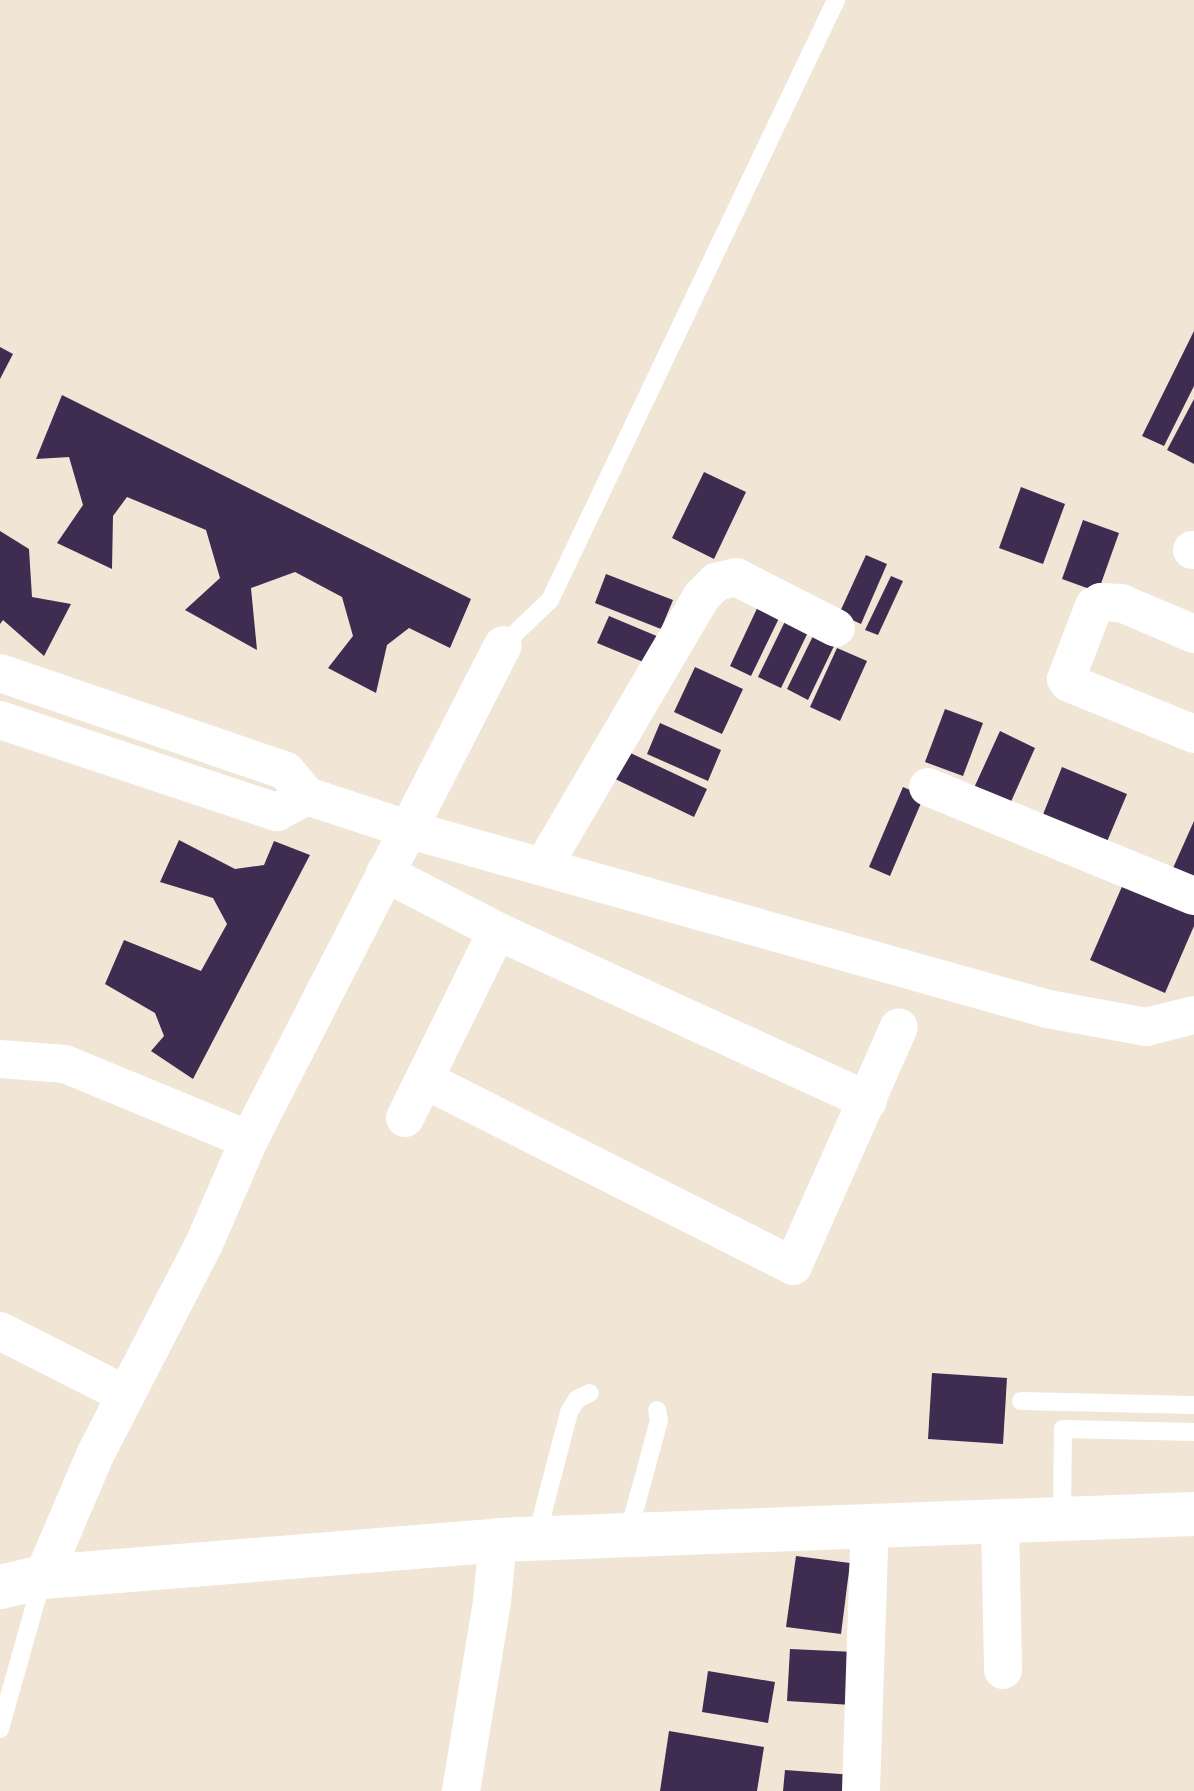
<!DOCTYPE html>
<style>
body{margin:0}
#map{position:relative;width:1194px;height:1791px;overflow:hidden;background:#f1e5d6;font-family:"DejaVu Sans",sans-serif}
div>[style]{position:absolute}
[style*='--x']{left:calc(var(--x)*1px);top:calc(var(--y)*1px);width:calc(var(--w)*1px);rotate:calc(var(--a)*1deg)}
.building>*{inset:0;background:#3f2d51}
.lane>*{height:18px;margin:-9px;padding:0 9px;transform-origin:9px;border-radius:9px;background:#fff}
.street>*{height:38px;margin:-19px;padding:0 19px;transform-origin:19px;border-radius:19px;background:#fff}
.secondary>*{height:44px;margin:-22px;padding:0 22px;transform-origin:22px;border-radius:22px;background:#fff}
span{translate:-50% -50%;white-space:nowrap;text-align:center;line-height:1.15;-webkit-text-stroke:8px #fff2e3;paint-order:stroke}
</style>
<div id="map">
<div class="building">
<div style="clip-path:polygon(1194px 331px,1194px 386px,1164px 446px,1142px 436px)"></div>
<div style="clip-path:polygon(0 347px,13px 354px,0 379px)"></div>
<div style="clip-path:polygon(62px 395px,471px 599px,450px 648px,409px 628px,387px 645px,376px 693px,328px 668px,353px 636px,342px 597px,295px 572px,251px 588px,257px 650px,185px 610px,220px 578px,206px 530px,127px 497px,113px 516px,112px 569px,57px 543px,83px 505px,69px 457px,36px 459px)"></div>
<div style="clip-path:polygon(1194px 399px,1194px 464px,1167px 450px)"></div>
<div style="clip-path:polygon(704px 472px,746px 492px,714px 559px,672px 538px)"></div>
<div style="clip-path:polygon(1021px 487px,1065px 504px,1043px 564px,999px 548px)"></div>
<div style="clip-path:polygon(1083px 520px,1119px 533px,1098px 592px,1062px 579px)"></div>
<div style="clip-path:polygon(0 531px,29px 549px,32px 597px,71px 604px,44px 656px,3px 620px,0 624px)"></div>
<div style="clip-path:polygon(866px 555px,887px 564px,861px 624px,839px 614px)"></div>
<div style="clip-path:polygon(606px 574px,673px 600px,661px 629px,595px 603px)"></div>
<div style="clip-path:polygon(891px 576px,903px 581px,878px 635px,865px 630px)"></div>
<div style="clip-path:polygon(760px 602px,782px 612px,751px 676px,730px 666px)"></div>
<div style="clip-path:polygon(789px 613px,812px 624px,781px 688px,758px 677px)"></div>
<div style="clip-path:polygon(609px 616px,659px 637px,648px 664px,597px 643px)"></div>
<div style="clip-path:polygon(814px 634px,835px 644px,808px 700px,787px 689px)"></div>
<div style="clip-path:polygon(837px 648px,867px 661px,840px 721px,810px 707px)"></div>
<div style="clip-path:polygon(695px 667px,743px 689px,722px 734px,674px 712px)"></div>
<div style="clip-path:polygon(945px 709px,983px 723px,963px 776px,925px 762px)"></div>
<div style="clip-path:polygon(660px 723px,721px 750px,708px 781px,647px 754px)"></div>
<div style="clip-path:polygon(1000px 731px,1035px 748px,1009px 806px,973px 790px)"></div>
<div style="clip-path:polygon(622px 749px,707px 789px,694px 817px,609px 776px)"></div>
<div style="clip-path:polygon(1062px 767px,1127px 794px,1106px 844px,1042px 817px)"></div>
<div style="clip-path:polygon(903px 787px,924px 796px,890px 876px,869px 867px)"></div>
<div style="clip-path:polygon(1194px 821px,1194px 888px,1169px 877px)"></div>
<div style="clip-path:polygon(179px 840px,235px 869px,264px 865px,274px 841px,310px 855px,193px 1079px,151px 1051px,164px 1036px,155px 1013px,105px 984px,124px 940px,201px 971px,227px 924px,213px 898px,160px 882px)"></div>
<div style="clip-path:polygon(1124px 882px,1194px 912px,1194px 926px,1165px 993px,1090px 960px)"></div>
<div style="clip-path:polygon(932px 1373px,1007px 1378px,1003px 1444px,928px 1439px)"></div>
<div style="clip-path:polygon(796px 1556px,850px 1563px,841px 1634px,786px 1627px)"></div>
<div style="clip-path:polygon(790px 1649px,855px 1652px,852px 1705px,787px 1701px)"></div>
<div style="clip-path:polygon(708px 1671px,775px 1682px,768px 1723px,702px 1712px)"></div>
<div style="clip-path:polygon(669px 1731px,764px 1747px,757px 1791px,660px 1791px)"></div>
<div style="clip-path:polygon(785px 1770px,854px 1775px,853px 1791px,783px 1791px)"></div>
</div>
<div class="lane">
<div style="--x:503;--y:645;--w:65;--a:-43.8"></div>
<div style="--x:550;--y:600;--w:665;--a:-64.51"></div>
<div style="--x:1021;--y:1401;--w:173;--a:1.3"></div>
<div style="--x:1062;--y:1519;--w:90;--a:-89.4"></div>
<div style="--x:1063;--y:1429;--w:131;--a:1.3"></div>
<div style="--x:628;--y:1534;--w:117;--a:-74.7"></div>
<div style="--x:659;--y:1421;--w:11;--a:-100"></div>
<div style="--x:536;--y:1539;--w:131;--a:-75.4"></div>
<div style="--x:569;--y:1412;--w:15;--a:-58"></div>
<div style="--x:577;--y:1399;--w:14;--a:-25"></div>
<div style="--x:0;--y:1729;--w:155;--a:-74.3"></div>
</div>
<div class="street">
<div style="--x:1192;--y:550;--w:2;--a:0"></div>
<div style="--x:1194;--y:634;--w:79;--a:-157"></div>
<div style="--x:1121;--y:603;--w:20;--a:-177"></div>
<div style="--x:1101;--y:602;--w:8;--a:150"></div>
<div style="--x:1094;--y:606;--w:78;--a:111"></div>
<div style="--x:1066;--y:679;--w:5;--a:53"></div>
<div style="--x:1069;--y:683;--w:135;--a:22.2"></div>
<div style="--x:0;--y:673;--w:302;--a:18.9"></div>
<div style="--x:286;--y:771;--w:33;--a:50"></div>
<div style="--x:307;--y:796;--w:105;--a:18.3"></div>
<div style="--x:407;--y:829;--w:666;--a:15.69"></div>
<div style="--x:1048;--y:1009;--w:100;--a:10.4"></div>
<div style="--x:1146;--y:1027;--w:49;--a:-14"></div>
<div style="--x:0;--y:720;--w:292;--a:18.4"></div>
<div style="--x:277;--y:812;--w:34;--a:-28"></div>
<div style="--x:928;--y:787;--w:287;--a:22.3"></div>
<div style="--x:544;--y:865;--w:312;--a:-59.6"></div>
<div style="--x:702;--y:596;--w:20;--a:-45"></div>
<div style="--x:716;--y:582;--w:21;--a:-14"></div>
<div style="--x:736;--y:577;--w:112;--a:27"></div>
<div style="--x:385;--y:873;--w:126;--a:27.4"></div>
<div style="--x:497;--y:931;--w:408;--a:24.6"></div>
<div style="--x:0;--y:1059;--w:65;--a:4.4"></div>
<div style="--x:65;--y:1064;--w:199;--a:22.4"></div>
<div style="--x:425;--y:1080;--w:412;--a:26.8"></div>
<div style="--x:793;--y:1266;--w:261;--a:-66.1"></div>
<div style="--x:405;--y:1118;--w:208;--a:-63.8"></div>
<div style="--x:0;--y:1331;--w:141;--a:26.9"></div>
<div style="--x:1000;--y:1523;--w:147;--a:88.8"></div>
<div style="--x:43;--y:1577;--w:135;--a:-66.9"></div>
<div style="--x:96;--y:1453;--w:235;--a:-62.7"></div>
<div style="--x:204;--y:1244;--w:113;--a:-66.6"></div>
<div style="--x:249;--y:1140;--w:556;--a:-62.84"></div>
<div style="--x:461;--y:1791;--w:192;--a:-80.7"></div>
<div style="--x:492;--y:1602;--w:62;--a:-84.5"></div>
<div style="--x:861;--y:1791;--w:265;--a:-88.1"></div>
</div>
<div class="secondary">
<div style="--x:0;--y:1587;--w:44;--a:-13.1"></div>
<div style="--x:43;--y:1577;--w:457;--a:-4.6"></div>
<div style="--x:498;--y:1540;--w:696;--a:-2.14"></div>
</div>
</div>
